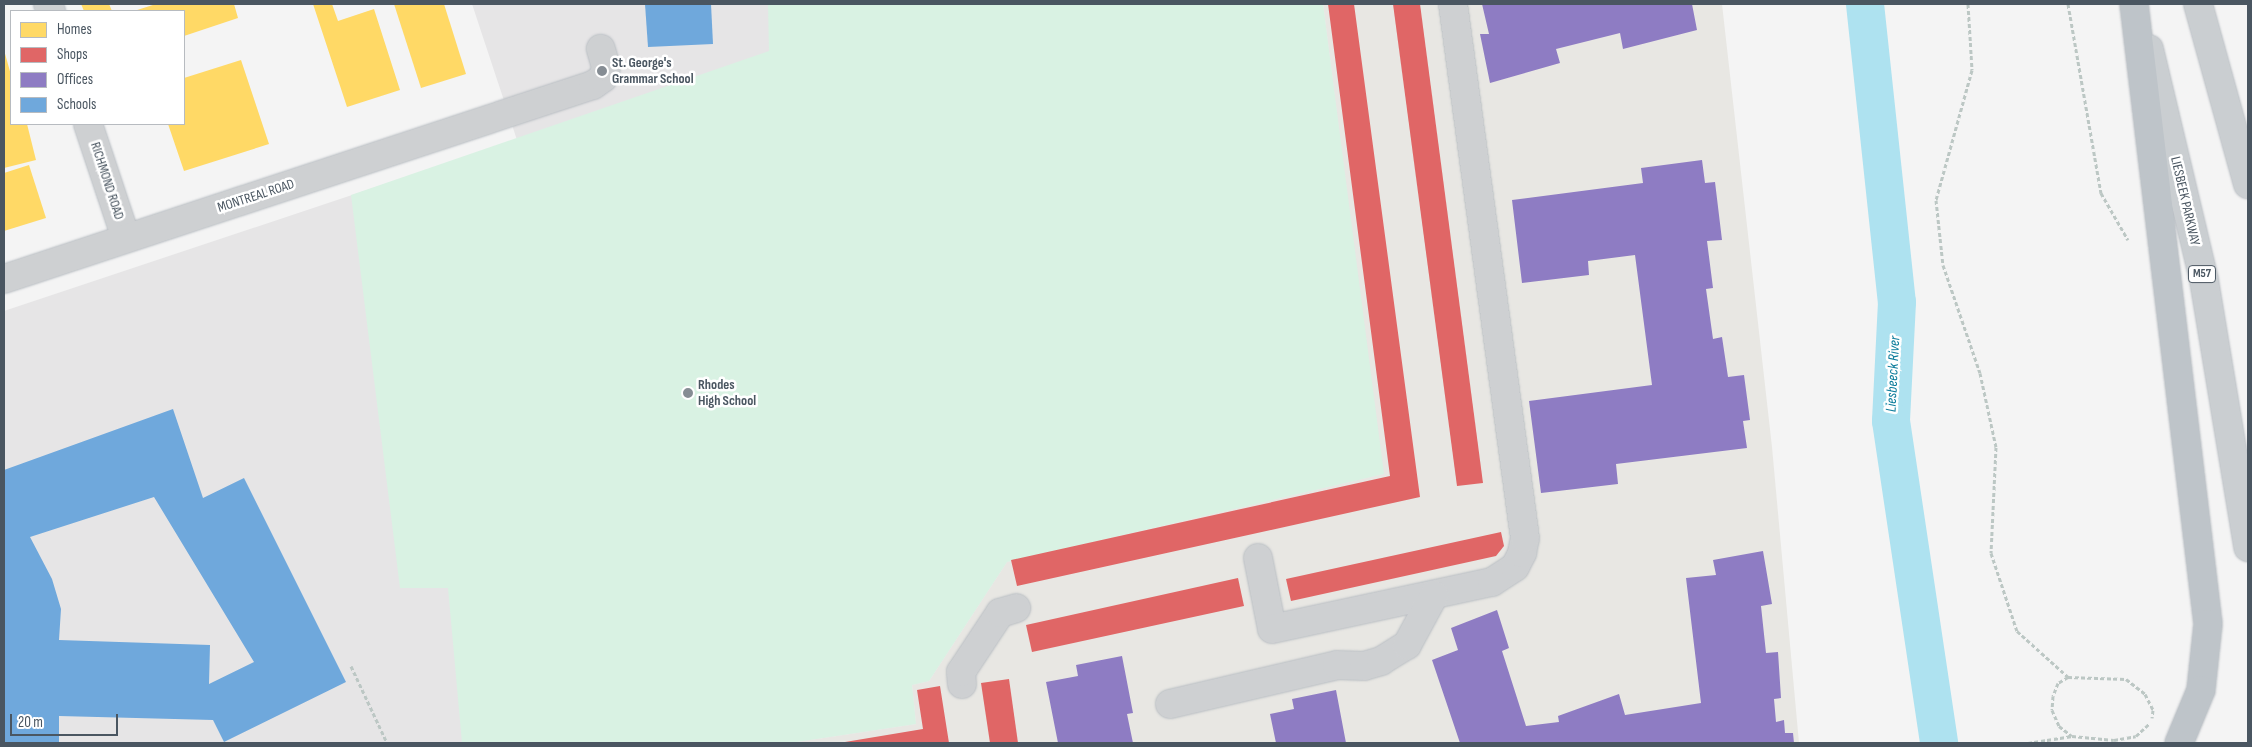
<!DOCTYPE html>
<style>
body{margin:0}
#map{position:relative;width:2252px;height:747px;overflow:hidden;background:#f4f4f4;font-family:"Sofia Sans Condensed",sans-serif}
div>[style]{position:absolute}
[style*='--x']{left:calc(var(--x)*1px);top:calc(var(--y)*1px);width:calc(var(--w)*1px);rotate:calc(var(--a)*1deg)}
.commercial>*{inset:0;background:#e8e7e3}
.education>*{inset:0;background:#e6e5e6}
.green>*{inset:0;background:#d9f2e3}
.homes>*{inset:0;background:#ffd966}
.shops>*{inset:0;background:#e06666}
.offices>*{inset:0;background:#8e7cc3}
.schools>*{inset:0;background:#6fa8dc}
.canal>*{height:38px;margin:-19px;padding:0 19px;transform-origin:19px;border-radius:19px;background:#aee2f0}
.path>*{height:3px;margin-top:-1.5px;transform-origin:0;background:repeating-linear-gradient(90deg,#bcc7c4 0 4px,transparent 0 6.5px)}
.roads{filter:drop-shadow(0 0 1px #b9bec3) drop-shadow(0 0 1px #b9bec3)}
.minor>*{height:28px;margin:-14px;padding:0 14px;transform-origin:14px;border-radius:14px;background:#ced0d2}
.major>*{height:28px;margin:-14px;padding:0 14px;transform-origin:14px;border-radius:14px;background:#caced1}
.highway>*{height:28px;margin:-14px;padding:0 14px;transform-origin:14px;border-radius:14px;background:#bec4c9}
.dots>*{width:14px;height:14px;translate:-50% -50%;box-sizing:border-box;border:2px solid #fff;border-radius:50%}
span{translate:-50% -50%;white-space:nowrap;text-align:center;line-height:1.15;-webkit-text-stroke:5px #fff;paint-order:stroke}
.shield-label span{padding:1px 4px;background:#fff;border:1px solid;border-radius:4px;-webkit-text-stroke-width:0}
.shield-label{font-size:12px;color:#4a5661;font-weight:700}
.poi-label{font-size:14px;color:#4a5661;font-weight:700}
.left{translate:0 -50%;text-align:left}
.street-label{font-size:14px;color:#4a5661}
.water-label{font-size:15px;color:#0c7c9b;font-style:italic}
.frame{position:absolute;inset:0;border:5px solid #4a5661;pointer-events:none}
.legend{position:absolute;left:10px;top:10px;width:175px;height:115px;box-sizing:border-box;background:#fff;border:1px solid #b7bbc0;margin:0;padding:6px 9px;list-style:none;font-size:15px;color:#4a5661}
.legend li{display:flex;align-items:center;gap:10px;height:25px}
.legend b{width:25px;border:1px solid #b7bbc0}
.scale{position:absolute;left:10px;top:714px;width:108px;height:22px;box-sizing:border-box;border:2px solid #4a5661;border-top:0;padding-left:6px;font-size:15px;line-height:18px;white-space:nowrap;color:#4a5661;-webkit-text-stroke:4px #fff;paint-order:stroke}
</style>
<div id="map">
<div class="commercial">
<div style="clip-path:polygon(1323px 4px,1722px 4px,1772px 447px,1799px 743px,790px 743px,916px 724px,912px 685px,929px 681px,1007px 562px,1383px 474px)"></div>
</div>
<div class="education">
<div style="clip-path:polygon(472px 4px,1323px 4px,1384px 474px,1007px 562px,929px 681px,912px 685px,916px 724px,790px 743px,4px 743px,4px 311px,517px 140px)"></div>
</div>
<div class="green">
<div style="clip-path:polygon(768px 4px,1323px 4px,1384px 474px,1007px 562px,929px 681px,912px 685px,916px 724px,790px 743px,462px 743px,448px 588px,400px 588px,351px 195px,769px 51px)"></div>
</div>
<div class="homes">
<div style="clip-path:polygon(81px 4px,109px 4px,112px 11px,84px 11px)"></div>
<div style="clip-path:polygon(156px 4px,234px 4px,238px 18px,184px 36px,184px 11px,134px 11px)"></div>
<div style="clip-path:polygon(313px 4px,332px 4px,338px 21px,374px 9px,400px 90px,347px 107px)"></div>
<div style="clip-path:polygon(394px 4px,444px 4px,466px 74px,421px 88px)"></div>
<div style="clip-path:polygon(4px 50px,11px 75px,11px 124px,27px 124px,36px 160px,4px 168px)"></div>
<div style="clip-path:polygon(241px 60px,269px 144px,184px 171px,168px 124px,184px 124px,184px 78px)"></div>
<div style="clip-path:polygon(29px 165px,46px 218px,4px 231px,4px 173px)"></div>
</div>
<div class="shops">
<div style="clip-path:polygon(1328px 4px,1354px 4px,1420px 497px,1017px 586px,1011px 560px,1390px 476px)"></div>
<div style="clip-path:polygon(1393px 4px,1420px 4px,1483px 483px,1457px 486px)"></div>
<div style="clip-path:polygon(1501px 532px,1504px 546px,1496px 556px,1291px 601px,1286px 579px)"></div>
<div style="clip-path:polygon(1238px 578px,1244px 606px,1032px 652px,1026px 625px)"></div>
<div style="clip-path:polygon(1009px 679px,1018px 743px,990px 743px,981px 683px)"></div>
<div style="clip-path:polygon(940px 686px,949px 743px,839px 743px,923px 729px,917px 690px)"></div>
</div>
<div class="offices">
<div style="clip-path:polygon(1482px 4px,1692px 4px,1697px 30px,1623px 49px,1620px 33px,1556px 49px,1560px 63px,1490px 83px,1480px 34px,1489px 34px)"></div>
<div style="clip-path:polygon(1702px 160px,1705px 183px,1715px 182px,1722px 240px,1707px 241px,1713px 288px,1706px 289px,1713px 339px,1722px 337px,1728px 377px,1744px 375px,1750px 420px,1743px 421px,1747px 448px,1616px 464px,1618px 484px,1541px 493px,1529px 401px,1652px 385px,1635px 255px,1588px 261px,1589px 275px,1522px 283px,1512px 200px,1643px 183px,1641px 168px)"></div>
<div style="clip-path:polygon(1763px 551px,1772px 604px,1761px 606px,1766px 653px,1778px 652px,1781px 698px,1774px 699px,1776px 722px,1784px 720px,1785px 733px,1793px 733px,1794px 743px,1460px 743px,1432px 660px,1458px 650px,1451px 628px,1497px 610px,1509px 648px,1502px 651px,1526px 726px,1559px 722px,1558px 716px,1619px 694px,1625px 715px,1701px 703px,1686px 578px,1716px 575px,1713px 560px)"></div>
<div style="clip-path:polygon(1122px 656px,1133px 713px,1127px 714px,1133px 743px,1058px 743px,1046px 682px,1078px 676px,1076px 665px)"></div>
<div style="clip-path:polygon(1336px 690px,1346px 743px,1276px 743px,1270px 714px,1294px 709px,1292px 699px)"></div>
</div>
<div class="schools">
<div style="clip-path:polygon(645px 4px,711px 4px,713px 44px,648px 47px)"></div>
<div style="clip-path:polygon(evenodd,173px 409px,203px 498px,244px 478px,346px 682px,224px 742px,213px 720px,59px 716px,59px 743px,4px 743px,4px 470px,173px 409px,154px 497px,254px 662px,209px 684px,210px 645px,59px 640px,61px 609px,52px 579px,30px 537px,154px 497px)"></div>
</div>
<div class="canal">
<div style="--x:1865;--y:4;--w:300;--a:83.9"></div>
<div style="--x:1897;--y:302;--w:119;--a:92.9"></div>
<div style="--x:1891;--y:421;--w:326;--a:81.5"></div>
</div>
<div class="path">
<div style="--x:1968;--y:4;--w:66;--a:86.5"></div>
<div style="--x:1972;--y:70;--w:135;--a:105.5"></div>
<div style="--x:1936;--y:200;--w:65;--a:83.9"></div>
<div style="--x:1943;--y:265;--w:114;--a:71.1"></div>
<div style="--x:1980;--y:373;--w:76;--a:77.8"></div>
<div style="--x:1996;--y:447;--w:106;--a:92.7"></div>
<div style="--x:1991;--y:553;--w:82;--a:71.6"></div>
<div style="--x:2017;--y:631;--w:69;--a:42"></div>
<div style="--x:2068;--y:677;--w:58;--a:2"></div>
<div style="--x:2126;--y:679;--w:24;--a:38"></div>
<div style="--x:2145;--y:694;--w:18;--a:63"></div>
<div style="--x:2153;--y:710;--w:8;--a:97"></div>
<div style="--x:2068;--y:4;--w:192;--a:80.1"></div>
<div style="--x:2101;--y:193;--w:54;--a:60.1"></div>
<div style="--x:351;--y:666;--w:85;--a:64.9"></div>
<div style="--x:2068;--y:677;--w:12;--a:149"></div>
<div style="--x:2058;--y:683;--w:14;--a:111"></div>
<div style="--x:2053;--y:696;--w:14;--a:94"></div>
<div style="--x:2052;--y:710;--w:17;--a:66"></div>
<div style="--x:2059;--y:726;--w:16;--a:38"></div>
<div style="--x:2028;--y:743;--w:45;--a:-9"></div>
<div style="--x:2072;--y:736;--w:42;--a:5.4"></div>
<div style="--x:2114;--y:740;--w:22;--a:-10"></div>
<div style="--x:2136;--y:736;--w:18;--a:-43"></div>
</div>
<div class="roads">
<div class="minor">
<div style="--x:48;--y:4;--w:8;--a:67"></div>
<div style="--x:88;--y:124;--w:120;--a:71.6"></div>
<div style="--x:4;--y:279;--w:620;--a:-18.23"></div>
<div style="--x:593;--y:85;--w:12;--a:-35"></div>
<div style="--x:603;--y:78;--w:11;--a:-75"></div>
<div style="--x:606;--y:67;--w:19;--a:-106"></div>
<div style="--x:1258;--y:558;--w:72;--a:78.8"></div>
<div style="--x:1272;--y:629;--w:225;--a:-12.1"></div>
<div style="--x:1492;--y:582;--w:27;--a:-33"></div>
<div style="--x:1515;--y:567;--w:16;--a:-63"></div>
<div style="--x:1522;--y:553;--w:15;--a:-79"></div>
<div style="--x:1525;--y:538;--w:539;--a:-97.68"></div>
<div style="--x:962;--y:684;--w:12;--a:-95"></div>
<div style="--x:961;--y:672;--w:71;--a:-56.5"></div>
<div style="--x:1000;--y:613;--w:17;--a:-17"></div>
<div style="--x:1170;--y:704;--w:171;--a:-13.1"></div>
<div style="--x:1337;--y:665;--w:27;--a:2"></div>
<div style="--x:1364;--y:666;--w:18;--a:-16"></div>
<div style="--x:1381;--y:661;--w:31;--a:-32"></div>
<div style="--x:1407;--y:645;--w:57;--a:-61.6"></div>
</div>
<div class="major">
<div style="--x:2198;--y:4;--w:187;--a:74.5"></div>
<div style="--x:2149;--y:49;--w:237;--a:76.6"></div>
<div style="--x:2204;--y:280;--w:271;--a:80.6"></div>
</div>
<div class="highway">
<div style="--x:2134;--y:4;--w:624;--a:83.19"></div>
<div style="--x:2208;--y:624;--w:66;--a:96.1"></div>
<div style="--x:2201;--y:690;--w:57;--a:112.5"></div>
</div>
</div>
<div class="dots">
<div style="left:602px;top:71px;background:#868d94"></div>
<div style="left:688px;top:393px;background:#868d94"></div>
</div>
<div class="shield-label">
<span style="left:2202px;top:274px">M57</span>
</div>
<div class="poi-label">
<span class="left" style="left:612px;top:71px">St. George's<br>Grammar School</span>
<span class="left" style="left:698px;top:393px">Rhodes<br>High School</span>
</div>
<div class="street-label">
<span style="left:107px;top:181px;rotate:72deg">RICHMOND ROAD</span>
<span style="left:256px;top:196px;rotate:-18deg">MONTREAL ROAD</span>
<span style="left:2185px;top:201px;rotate:77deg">LIESBEEK PARKWAY</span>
</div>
<div class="water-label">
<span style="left:1893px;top:374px;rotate:-87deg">Liesbeeck River</span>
</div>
<div class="frame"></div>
<ul class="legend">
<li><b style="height:14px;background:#ffd966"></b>Homes</li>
<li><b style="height:14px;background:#e06666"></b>Shops</li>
<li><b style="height:14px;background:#8e7cc3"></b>Offices</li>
<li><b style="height:14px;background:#6fa8dc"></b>Schools</li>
</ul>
<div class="scale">20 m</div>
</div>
